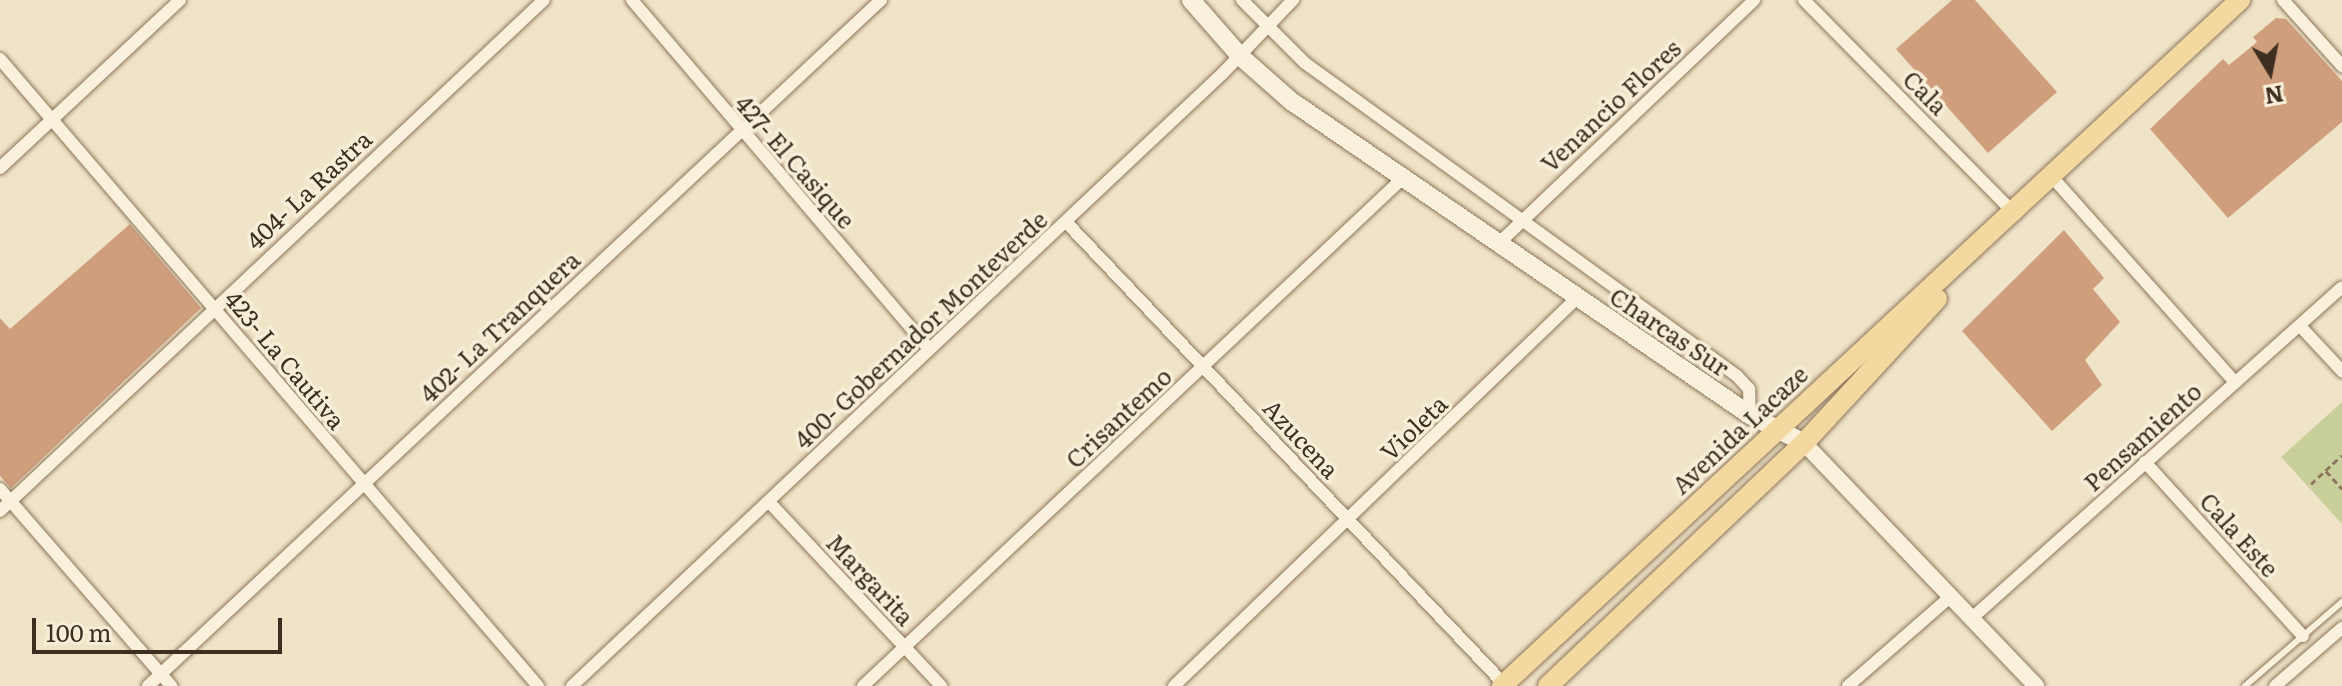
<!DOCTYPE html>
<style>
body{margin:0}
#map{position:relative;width:2342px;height:686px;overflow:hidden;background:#f0e4c8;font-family:Literata,serif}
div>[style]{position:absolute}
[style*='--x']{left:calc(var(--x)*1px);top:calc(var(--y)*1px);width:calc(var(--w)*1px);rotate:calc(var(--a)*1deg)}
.green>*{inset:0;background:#c9cf9b}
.building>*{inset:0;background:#cf9f7d}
.path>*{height:3px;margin-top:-1.5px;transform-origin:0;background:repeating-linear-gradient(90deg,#8d765c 0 6px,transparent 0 10px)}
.roads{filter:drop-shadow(0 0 2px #8d765c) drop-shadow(0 0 2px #8d765c)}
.service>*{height:6px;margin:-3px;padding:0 3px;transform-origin:3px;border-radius:3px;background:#faf1dc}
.minor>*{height:12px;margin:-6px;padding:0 6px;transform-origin:6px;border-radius:6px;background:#faf1dc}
.tertiary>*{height:16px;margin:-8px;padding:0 8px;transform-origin:8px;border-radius:8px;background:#faf1dc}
.secondary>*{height:18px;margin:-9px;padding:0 9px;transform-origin:9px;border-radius:9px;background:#faf1dc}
.primary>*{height:20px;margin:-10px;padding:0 10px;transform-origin:10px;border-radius:10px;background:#f3d9a0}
span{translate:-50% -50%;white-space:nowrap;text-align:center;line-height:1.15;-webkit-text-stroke:7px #f7eed8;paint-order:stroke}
.street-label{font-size:24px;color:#3d2e20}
.north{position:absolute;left:2230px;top:32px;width:80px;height:80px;-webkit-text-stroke:6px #f7eed8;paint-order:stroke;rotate:170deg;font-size:22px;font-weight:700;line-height:32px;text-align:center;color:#3d2e20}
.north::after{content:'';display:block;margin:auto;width:28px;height:36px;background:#3d2e20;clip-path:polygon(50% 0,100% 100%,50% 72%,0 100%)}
.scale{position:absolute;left:32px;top:618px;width:250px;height:36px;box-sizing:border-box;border:4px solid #3d2e20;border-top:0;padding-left:10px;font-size:24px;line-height:28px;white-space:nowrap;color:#3d2e20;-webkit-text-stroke:6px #f7eed8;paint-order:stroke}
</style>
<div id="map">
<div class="green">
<div style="clip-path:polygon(2342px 402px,2342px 524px,2281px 457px)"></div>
</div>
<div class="building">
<div style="clip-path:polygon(1952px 0,1975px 0,2057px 92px,1988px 153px,1896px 49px)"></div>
<div style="clip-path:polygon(2276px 18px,2286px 19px,2342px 81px,2342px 122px,2228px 218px,2150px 129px,2223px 59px,2229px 65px,2257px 42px,2253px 37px)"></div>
<div style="clip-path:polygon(130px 224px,201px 308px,11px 488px,0 476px,0 318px,10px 329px)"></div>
<div style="clip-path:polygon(2064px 230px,2104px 278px,2093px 289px,2120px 322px,2085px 360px,2102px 385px,2052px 431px,1962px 331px)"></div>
</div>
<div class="path">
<div style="--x:2326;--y:471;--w:24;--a:48"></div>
<div style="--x:2311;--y:484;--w:42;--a:-43.1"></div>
</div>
<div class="roads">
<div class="service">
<div style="--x:2245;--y:686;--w:128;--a:-40.9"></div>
</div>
<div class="minor">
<div style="--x:632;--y:0;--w:458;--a:49.6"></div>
<div style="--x:1242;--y:0;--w:89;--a:45"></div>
<div style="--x:1305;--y:63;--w:533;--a:35.92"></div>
<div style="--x:1737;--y:376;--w:18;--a:47"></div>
<div style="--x:1749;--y:389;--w:26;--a:88"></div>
<div style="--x:1804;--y:0;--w:301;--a:45.4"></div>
<div style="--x:2283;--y:0;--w:89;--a:48.2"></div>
<div style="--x:0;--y:59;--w:826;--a:49.37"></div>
<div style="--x:0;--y:168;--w:246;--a:-43"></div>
<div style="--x:2053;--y:178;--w:273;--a:48.3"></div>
<div style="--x:1066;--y:222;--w:637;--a:46.53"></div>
<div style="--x:1498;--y:244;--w:354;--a:-43.6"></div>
<div style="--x:2300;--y:326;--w:62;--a:47"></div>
<div style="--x:2145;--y:462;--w:235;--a:47.8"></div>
<div style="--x:0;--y:489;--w:261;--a:49"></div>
<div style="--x:769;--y:502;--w:252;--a:46.9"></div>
<div style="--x:0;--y:511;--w:746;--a:-43.21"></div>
<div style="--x:1972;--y:618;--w:496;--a:-41.8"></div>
<div style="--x:148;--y:686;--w:1004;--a:-43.1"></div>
<div style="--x:572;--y:686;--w:893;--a:-43.28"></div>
<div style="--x:1222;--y:74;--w:103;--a:-46.2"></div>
<div style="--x:863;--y:686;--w:740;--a:-43.25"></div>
<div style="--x:1174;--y:686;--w:561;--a:-43.92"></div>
<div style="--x:1848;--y:686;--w:137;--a:-41.1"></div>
<div style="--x:2275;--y:686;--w:89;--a:-40.9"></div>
</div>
<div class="tertiary">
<div style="--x:1804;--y:443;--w:336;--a:46.3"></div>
</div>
<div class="secondary">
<div style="--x:1191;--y:0;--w:74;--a:48.8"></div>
<div style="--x:1240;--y:56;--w:68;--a:41.4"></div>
<div style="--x:1291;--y:101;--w:556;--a:34.38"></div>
<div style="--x:1750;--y:415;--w:61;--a:27.4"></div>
</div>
<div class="primary">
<div style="--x:1502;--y:686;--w:1008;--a:-42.91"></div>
<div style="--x:1548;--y:686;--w:353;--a:-43.5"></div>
<div style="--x:1804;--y:443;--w:196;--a:-47.3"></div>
</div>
</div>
<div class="street-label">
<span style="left:1926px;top:92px;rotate:45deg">Cala</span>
<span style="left:1610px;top:105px;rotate:-43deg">Venancio Flores</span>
<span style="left:796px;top:161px;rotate:49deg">427- El Casique</span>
<span style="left:308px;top:189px;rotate:-43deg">404- La Rastra</span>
<span style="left:499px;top:326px;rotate:-43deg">402- La Tranquera</span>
<span style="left:920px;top:329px;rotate:-43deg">400- Gobernador Monteverde</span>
<span style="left:1670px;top:331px;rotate:34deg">Charcas Sur</span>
<span style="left:286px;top:359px;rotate:50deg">423- La Cautiva</span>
<span style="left:1118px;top:417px;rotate:-43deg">Crisantemo</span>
<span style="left:1413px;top:427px;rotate:-44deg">Violeta</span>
<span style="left:1739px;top:429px;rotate:-43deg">Avenida Lacaze</span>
<span style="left:2142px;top:436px;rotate:-42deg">Pensamiento</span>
<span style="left:1302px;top:438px;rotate:47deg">Azucena</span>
<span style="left:2240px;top:534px;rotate:48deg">Cala Este</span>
<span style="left:871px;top:579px;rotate:47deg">Margarita</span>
</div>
<div class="north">N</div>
<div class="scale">100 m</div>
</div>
